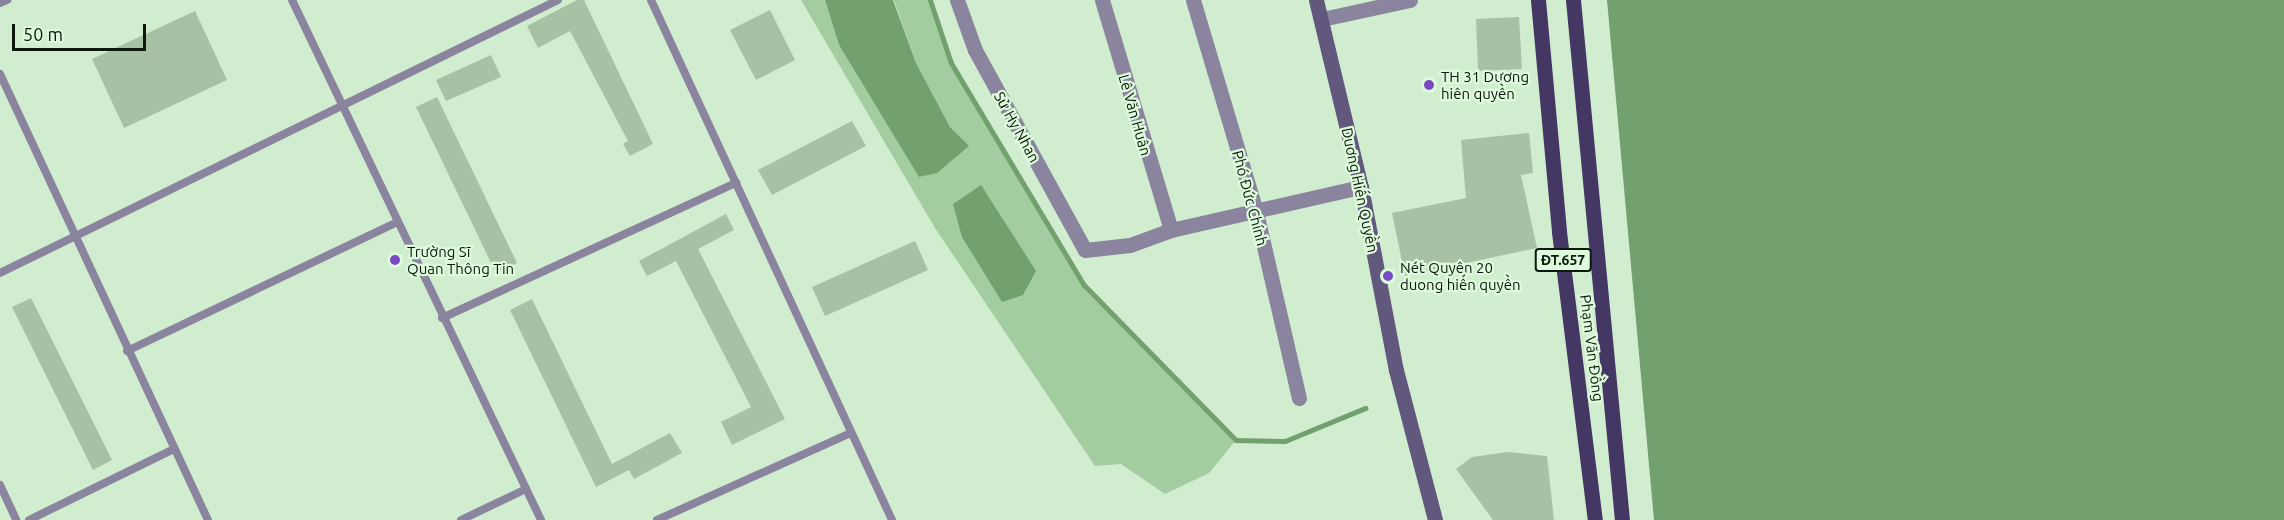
<!DOCTYPE html>
<meta charset="utf-8">
<style>
body{margin:0}
#map{position:relative;width:2284px;height:520px;overflow:hidden;background:#d1edcf;font-family:Ubuntu,sans-serif}
div>[style]{position:absolute}
[style*='--x']{left:calc(var(--x)*1px);top:calc(var(--y)*1px);width:calc(var(--w)*1px);rotate:calc(var(--a)*1deg)}
.green>*{inset:0;background:#a3cda0}
.water>*{inset:0;background:#72a16f}
.stream>*{height:5px;margin:-2.5px;padding:0 2.5px;transform-origin:2.5px;border-radius:2.5px;background:#72a16f}
.building>*{inset:0;background:#a6c1a4}
.lane>*{height:8px;margin:-4px;padding:0 4px;transform-origin:4px;border-radius:4px;background:#8b849e}
.street>*{height:15px;margin:-7.5px;padding:0 7.5px;transform-origin:7.5px;border-radius:7.5px;background:#8b849e}
.secondary>*{height:15px;margin:-7.5px;padding:0 7.5px;transform-origin:7.5px;border-radius:7.5px;background:#62577c}
.primary>*{height:15px;margin:-7.5px;padding:0 7.5px;transform-origin:7.5px;border-radius:7.5px;background:#453763}
.dots>*{width:16px;height:16px;translate:-50% -50%;box-sizing:border-box;border:3px solid #defadc;border-radius:50%}
span{translate:-50% -50%;white-space:nowrap;text-align:center;line-height:1.15;-webkit-text-stroke:4.5px #defadc;paint-order:stroke}
.shield-label span{padding:2px 4px;background:#defadc;border:2px solid;border-radius:4px;-webkit-text-stroke-width:0}
.shield-label{font-size:14px;color:#0d170d;font-weight:700}
.poi-label{font-size:15px;color:#0d170d}
.left{translate:0 -50%;text-align:left}
.street-label{font-size:15px;color:#0d170d}
.scale{position:absolute;left:12px;top:24px;width:134px;height:27px;box-sizing:border-box;border:3px solid #0d170d;border-top:0;padding-left:8px;font-size:18px;line-height:21px;white-space:nowrap;color:#0d170d;-webkit-text-stroke:4px #defadc;paint-order:stroke}
</style>
<div id="map">
<div class="green">
<div style="clip-path:polygon(801px 0,825px 0,839px 45px,920px 177px,968px 147px,950px 127px,916px 63px,894px 0,930px 0,951px 63px,1084px 285px,1236px 440px,1209px 473px,1165px 494px,1121px 464px,1095px 466px,935px 228px)"></div>
</div>
<div class="water">
<div style="clip-path:polygon(825px 0,893px 0,916px 63px,950px 127px,969px 146px,937px 173px,919px 177px,839px 45px)"></div>
<div style="clip-path:polygon(1607px 0,2284px 0,2284px 520px,1654px 520px)"></div>
<div style="clip-path:polygon(981px 185px,1036px 271px,1023px 295px,1002px 302px,962px 237px,953px 204px)"></div>
</div>
<div class="stream">
<div style="--x:930;--y:0;--w:66;--a:71.6"></div>
<div style="--x:951;--y:63;--w:259;--a:59.1"></div>
<div style="--x:1084;--y:285;--w:217;--a:45.6"></div>
<div style="--x:1236;--y:440;--w:49;--a:1.2"></div>
<div style="--x:1285;--y:441;--w:87;--a:-22.4"></div>
</div>
<div class="building">
<div style="clip-path:polygon(577px 0,584px 0,653px 144px,630px 156px,623px 144px,628px 141px,570px 31px,538px 48px,527px 26px)"></div>
<div style="clip-path:polygon(770px 10px,795px 60px,756px 80px,730px 30px)"></div>
<div style="clip-path:polygon(195px 11px,227px 80px,124px 128px,92px 59px)"></div>
<div style="clip-path:polygon(1519px 17px,1522px 69px,1478px 71px,1476px 19px)"></div>
<div style="clip-path:polygon(491px 55px,501px 77px,446px 101px,436px 80px)"></div>
<div style="clip-path:polygon(437px 97px,517px 263px,496px 273px,416px 107px)"></div>
<div style="clip-path:polygon(852px 121px,866px 146px,772px 195px,758px 170px)"></div>
<div style="clip-path:polygon(1529px 133px,1533px 173px,1521px 175px,1537px 248px,1405px 276px,1392px 213px,1466px 198px,1461px 140px)"></div>
<div style="clip-path:polygon(726px 214px,734px 230px,698px 249px,785px 419px,732px 445px,721px 422px,751px 407px,676px 261px,647px 276px,639px 261px)"></div>
<div style="clip-path:polygon(915px 241px,928px 270px,825px 316px,812px 287px)"></div>
<div style="clip-path:polygon(31px 298px,112px 460px,93px 470px,12px 307px)"></div>
<div style="clip-path:polygon(532px 299px,612px 464px,670px 433px,682px 453px,634px 479px,629px 470px,596px 487px,510px 310px)"></div>
<div style="clip-path:polygon(1508px 452px,1547px 456px,1554px 520px,1493px 520px,1456px 469px,1472px 457px)"></div>
</div>
<div class="lane">
<div style="--x:292;--y:0;--w:577;--a:64.41"></div>
<div style="--x:651;--y:0;--w:573;--a:65.13"></div>
<div style="--x:0;--y:3;--w:8;--a:-23"></div>
<div style="--x:0;--y:74;--w:492;--a:65"></div>
<div style="--x:0;--y:273;--w:621;--a:-26.07"></div>
<div style="--x:442;--y:318;--w:324;--a:-24.7"></div>
<div style="--x:127;--y:351;--w:297;--a:-25.5"></div>
<div style="--x:0;--y:485;--w:38;--a:65"></div>
<div style="--x:29;--y:520;--w:161;--a:-26.1"></div>
<div style="--x:461;--y:520;--w:72;--a:-25.5"></div>
<div style="--x:657;--y:520;--w:209;--a:-24.2"></div>
</div>
<div class="street">
<div style="--x:957;--y:0;--w:53;--a:70.2"></div>
<div style="--x:975;--y:50;--w:228;--a:61.2"></div>
<div style="--x:1085;--y:250;--w:45;--a:-6.3"></div>
<div style="--x:1130;--y:245;--w:44;--a:-20.1"></div>
<div style="--x:1171;--y:230;--w:195;--a:-12.8"></div>
<div style="--x:1102;--y:0;--w:240;--a:73.3"></div>
<div style="--x:1193;--y:0;--w:221;--a:73.4"></div>
<div style="--x:1256;--y:212;--w:191;--a:77"></div>
<div style="--x:1322;--y:19;--w:90;--a:-12.2"></div>
</div>
<div class="secondary">
<div style="--x:1316;--y:0;--w:192;--a:76.5"></div>
<div style="--x:1361;--y:187;--w:186;--a:79.2"></div>
<div style="--x:1396;--y:370;--w:155;--a:75.4"></div>
</div>
<div class="primary">
<div style="--x:1538;--y:0;--w:233;--a:84.8"></div>
<div style="--x:1559;--y:232;--w:290;--a:82.9"></div>
<div style="--x:1573;--y:0;--w:522;--a:84.62"></div>
</div>
<div class="dots">
<div style="left:1429px;top:85px;background:#794bc3"></div>
<div style="left:395px;top:260px;background:#794bc3"></div>
<div style="left:1388px;top:276px;background:#794bc3"></div>
</div>
<div class="shield-label">
<span style="left:1563px;top:260px">ĐT.657</span>
</div>
<div class="poi-label">
<span class="left" style="left:1441px;top:85px">TH 31 Dương<br>hiên quyền</span>
<span class="left" style="left:407px;top:260px">Trường Sĩ<br>Quan Thông Tin</span>
<span class="left" style="left:1400px;top:276px">Nét Quyên 20<br>duong hiến quyền</span>
</div>
<div class="street-label">
<span style="left:1135px;top:115px;rotate:74deg">Lê Văn Huân</span>
<span style="left:1017px;top:127px;rotate:61deg">Sử Hy Nhan</span>
<span style="left:1360px;top:190px;rotate:78deg">Duơng Hiến Quyền</span>
<span style="left:1250px;top:198px;rotate:75deg">Phó Đức Chính</span>
<span style="left:1592px;top:348px;rotate:83deg">Phạm Văn Đồng</span>
</div>
<div class="scale">50 m</div>
</div>
